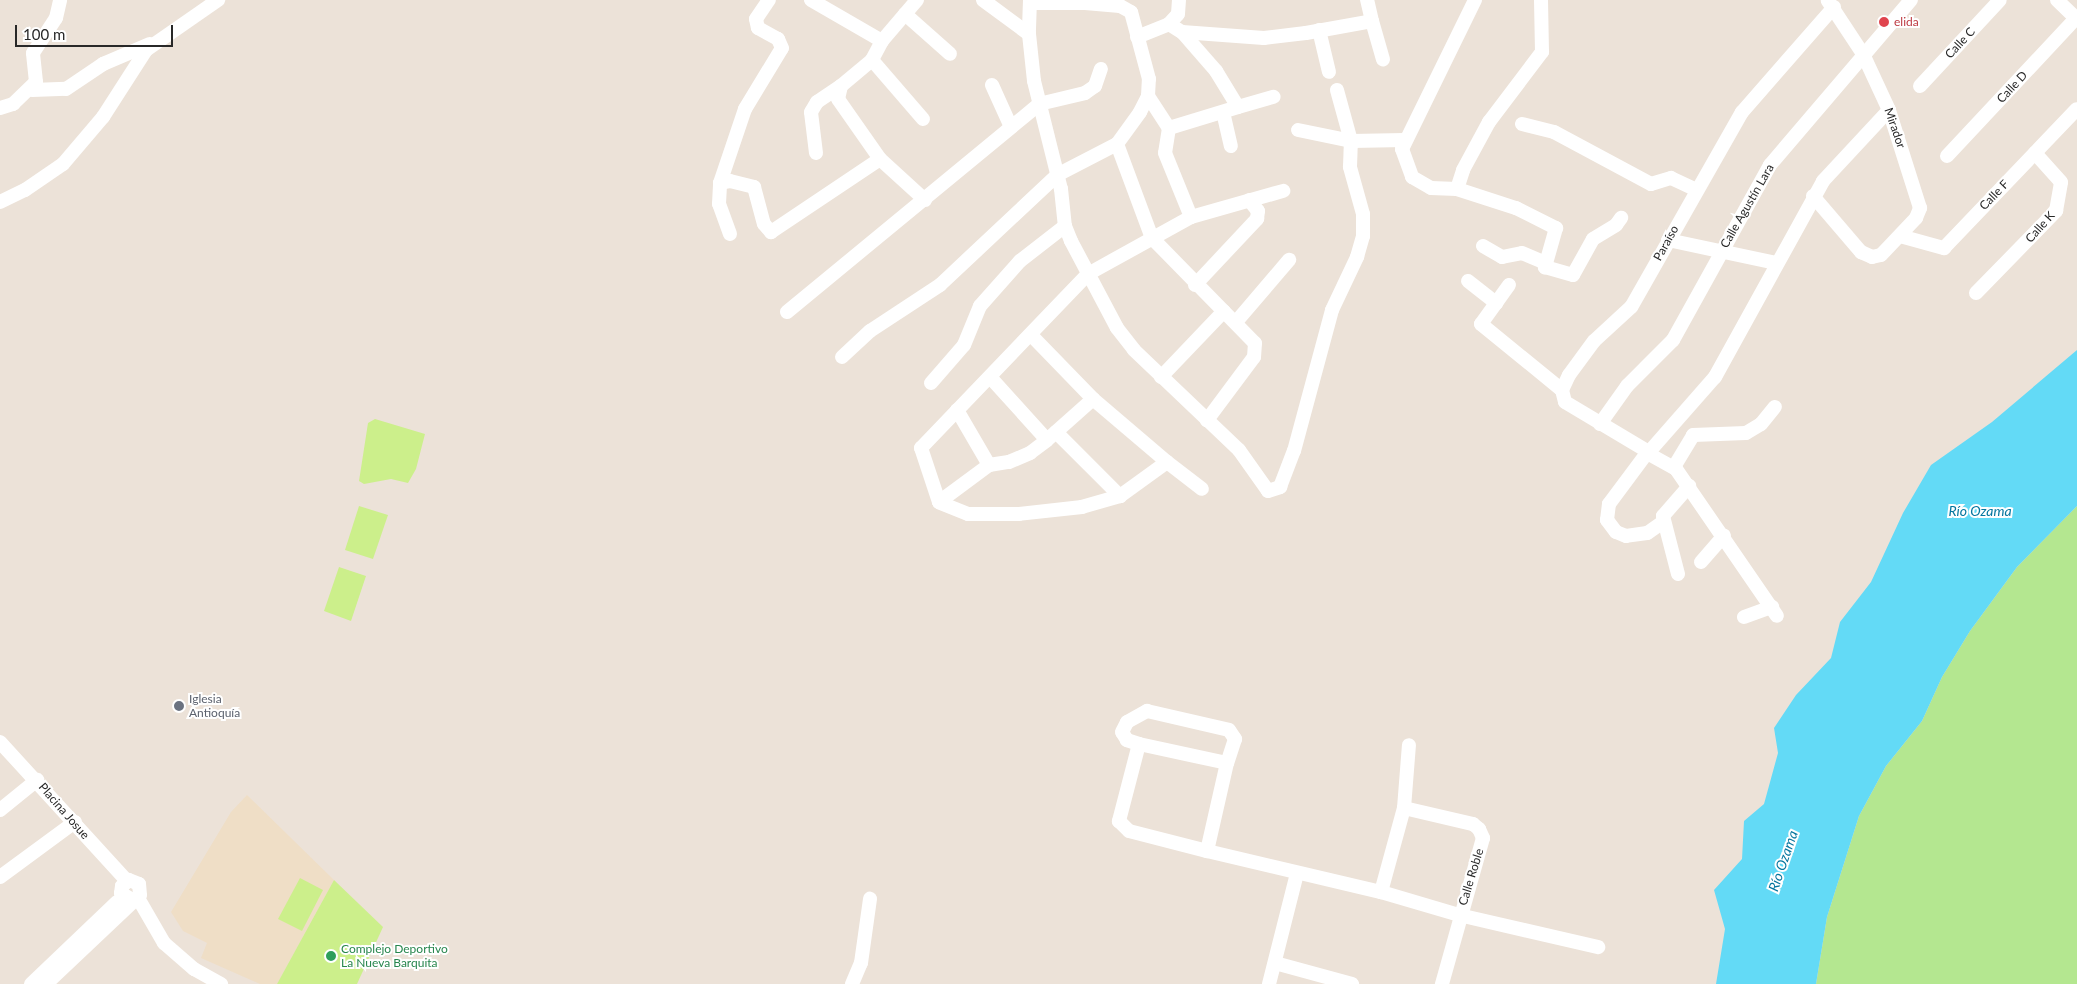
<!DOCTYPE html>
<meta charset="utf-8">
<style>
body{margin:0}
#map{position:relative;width:2077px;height:984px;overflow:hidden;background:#ece2d8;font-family:Lato,sans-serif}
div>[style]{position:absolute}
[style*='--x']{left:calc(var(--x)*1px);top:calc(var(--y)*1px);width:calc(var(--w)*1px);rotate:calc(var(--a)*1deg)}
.education>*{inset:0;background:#efdec6}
.green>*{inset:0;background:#b4e790}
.pitch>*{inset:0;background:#ccef8b}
.water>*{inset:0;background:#63daf6}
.minor>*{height:14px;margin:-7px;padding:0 7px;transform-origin:7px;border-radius:7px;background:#fff}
.dots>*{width:14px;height:14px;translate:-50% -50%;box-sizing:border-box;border:2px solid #fff;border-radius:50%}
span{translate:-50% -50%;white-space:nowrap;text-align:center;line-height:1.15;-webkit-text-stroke:4px #fff;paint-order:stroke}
.health-label{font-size:12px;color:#be3a42}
.left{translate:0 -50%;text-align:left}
.street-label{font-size:12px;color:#282828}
.worship-label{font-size:12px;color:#5b616d}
.leisure-label{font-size:12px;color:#27864d}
.water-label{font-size:14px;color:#05769f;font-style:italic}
.scale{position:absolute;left:15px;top:25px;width:158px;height:22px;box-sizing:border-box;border:2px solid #282828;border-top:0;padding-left:6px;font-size:15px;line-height:18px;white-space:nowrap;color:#282828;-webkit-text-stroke:4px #fff;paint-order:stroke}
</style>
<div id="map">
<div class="education">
<div style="clip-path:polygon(247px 795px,334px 880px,277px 984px,260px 984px,201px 958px,207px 943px,183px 931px,171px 912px,231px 812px)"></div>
</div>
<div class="green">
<div style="clip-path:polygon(2077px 506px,2077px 984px,1816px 984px,1827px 917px,1859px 816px,1886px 766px,1922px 721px,1942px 677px,1970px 631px,2017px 567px)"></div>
</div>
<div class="pitch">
<div style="clip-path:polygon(375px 419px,425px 434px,416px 469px,408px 483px,391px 479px,364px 484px,359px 481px,368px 423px)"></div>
<div style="clip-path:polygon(359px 506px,388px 515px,373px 559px,345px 550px)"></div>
<div style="clip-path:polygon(339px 567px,366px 576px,351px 621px,324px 611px)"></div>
<div style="clip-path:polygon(300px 878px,323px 890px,302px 931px,278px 919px)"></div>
<div style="clip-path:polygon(334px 880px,383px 927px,357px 984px,277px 984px)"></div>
</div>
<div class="water">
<div style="clip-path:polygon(2077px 350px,2077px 506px,2017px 567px,1970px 631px,1942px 677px,1922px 721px,1886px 766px,1859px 816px,1827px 917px,1816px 984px,1716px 984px,1725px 929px,1714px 890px,1742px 859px,1744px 821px,1764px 804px,1778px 753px,1774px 728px,1796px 695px,1831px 658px,1840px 622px,1871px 582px,1903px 513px,1931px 465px,1992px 422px)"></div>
</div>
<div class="minor">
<div style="--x:811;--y:0;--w:82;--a:30"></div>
<div style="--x:917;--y:0;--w:54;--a:130.5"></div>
<div style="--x:882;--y:41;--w:21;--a:118"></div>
<div style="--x:872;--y:60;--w:40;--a:140"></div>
<div style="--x:841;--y:86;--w:13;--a:103"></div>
<div style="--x:838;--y:99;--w:73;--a:55"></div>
<div style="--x:880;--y:159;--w:61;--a:42.3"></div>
<div style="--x:983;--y:0;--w:57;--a:36.5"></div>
<div style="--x:1030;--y:0;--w:34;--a:92"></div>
<div style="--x:1029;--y:34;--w:47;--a:83.9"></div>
<div style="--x:1034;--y:81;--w:111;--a:76"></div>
<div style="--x:1061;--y:189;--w:37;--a:84"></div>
<div style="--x:1065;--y:226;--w:16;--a:68"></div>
<div style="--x:1071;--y:241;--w:98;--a:62.1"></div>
<div style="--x:1117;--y:328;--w:28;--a:52"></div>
<div style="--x:1134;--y:350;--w:145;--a:43.6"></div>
<div style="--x:1239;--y:450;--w:50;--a:54.7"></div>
<div style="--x:1268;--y:491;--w:13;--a:-18"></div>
<div style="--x:1280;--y:487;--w:39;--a:-69"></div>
<div style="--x:1294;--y:451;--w:146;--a:-74.9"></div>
<div style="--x:1332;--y:310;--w:59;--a:-64.7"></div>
<div style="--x:1357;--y:257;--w:22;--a:-74"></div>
<div style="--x:1363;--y:236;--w:22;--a:-90"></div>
<div style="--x:1363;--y:214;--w:49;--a:-105.5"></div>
<div style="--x:1350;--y:167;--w:26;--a:-88"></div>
<div style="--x:1351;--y:141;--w:54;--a:-1.1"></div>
<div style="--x:1475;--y:0;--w:166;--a:116.1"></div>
<div style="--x:1402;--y:149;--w:30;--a:70"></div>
<div style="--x:1412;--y:177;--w:22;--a:30"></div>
<div style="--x:1431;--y:188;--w:26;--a:2"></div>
<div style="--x:1457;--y:189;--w:62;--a:17.9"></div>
<div style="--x:1516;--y:208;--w:45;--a:26.6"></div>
<div style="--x:1556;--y:228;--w:41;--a:105.8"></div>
<div style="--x:1545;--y:267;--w:29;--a:16"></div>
<div style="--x:1573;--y:275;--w:41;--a:-60.9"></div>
<div style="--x:1593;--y:239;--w:27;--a:-31"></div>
<div style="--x:1616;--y:225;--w:9;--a:-54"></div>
<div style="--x:2057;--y:0;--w:28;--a:44"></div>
<div style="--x:1834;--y:7;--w:140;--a:131.2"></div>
<div style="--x:1742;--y:112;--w:224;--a:119.6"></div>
<div style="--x:1631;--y:307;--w:50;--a:137.4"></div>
<div style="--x:1594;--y:341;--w:42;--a:126.3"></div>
<div style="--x:1569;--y:375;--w:17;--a:115"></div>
<div style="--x:1562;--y:390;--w:12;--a:76"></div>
<div style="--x:1565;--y:402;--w:98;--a:30.8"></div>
<div style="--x:1649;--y:452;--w:100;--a:-48.7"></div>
<div style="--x:1715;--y:377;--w:224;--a:-61.1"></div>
<div style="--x:1823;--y:181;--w:97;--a:-47.1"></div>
<div style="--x:905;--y:14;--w:60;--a:41.6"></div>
<div style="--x:1372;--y:21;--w:40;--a:74"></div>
<div style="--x:1169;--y:24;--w:13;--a:-48"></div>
<div style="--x:1178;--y:14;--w:14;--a:-86"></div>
<div style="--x:1319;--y:30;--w:43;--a:76.6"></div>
<div style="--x:1182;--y:32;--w:82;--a:4.2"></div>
<div style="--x:1264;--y:38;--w:42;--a:-6.8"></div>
<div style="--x:1306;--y:33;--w:67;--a:-10.3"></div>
<div style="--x:1372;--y:21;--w:22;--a:-103"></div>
<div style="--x:1137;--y:37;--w:35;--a:-22"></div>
<div style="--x:1169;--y:24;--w:15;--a:32"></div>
<div style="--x:1182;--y:32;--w:52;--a:48.9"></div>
<div style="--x:1216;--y:71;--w:42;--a:58.6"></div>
<div style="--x:1238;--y:107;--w:72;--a:163.1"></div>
<div style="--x:872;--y:60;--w:78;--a:49.2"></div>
<div style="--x:992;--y:85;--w:46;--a:65.7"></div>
<div style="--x:1920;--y:86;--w:117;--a:-47.1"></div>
<div style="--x:32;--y:90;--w:34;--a:-2"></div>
<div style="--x:66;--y:89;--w:45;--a:-34"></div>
<div style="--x:103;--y:64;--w:51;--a:-23.1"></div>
<div style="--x:1148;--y:96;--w:38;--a:57"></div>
<div style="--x:1238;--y:107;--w:37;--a:-16"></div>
<div style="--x:0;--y:108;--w:14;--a:-17"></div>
<div style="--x:13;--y:104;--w:32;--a:-44"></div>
<div style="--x:36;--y:82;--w:29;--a:-96"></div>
<div style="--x:33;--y:53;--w:42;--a:-56.7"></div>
<div style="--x:56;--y:18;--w:18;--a:-77"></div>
<div style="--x:1223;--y:112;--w:35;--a:77"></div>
<div style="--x:1522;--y:124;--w:33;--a:14"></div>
<div style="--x:1554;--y:132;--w:110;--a:28.2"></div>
<div style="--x:1651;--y:184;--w:21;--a:-17"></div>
<div style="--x:1671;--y:178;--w:26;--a:25"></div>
<div style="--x:1169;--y:128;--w:25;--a:99"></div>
<div style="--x:1165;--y:153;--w:69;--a:67.9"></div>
<div style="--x:1298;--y:130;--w:54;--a:11.7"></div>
<div style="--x:1351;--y:141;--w:53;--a:-105.4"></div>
<div style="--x:1117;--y:144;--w:100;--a:69.6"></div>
<div style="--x:1152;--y:238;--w:147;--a:45.6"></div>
<div style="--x:1255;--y:343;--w:14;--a:94"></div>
<div style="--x:1254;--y:357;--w:79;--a:126.7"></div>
<div style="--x:816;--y:153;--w:41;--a:-97"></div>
<div style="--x:811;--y:112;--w:12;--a:-59"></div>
<div style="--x:817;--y:102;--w:29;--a:-34"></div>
<div style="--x:1947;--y:156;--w:190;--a:-46.9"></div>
<div style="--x:720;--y:183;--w:78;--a:-71.3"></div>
<div style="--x:745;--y:109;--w:71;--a:-58.8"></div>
<div style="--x:782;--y:48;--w:10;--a:-114"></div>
<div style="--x:778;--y:39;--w:23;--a:-151"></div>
<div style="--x:758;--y:28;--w:9;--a:-103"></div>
<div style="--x:756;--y:19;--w:23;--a:-56"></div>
<div style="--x:1457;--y:189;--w:20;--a:-72"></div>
<div style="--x:1463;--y:170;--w:55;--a:-61.6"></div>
<div style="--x:1489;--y:122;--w:88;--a:-52.9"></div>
<div style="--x:1542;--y:52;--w:52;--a:-91.1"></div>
<div style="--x:1813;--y:196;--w:74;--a:49.4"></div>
<div style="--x:1861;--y:252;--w:12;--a:24"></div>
<div style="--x:1872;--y:257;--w:9;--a:-13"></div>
<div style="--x:1881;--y:255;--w:51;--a:-46.6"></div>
<div style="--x:1916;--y:218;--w:11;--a:-68"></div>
<div style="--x:1920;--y:208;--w:103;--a:-107.6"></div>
<div style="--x:1889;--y:110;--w:62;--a:-114.9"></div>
<div style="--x:1863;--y:54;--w:64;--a:-123.4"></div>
<div style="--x:0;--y:202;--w:28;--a:-26"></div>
<div style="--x:25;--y:190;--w:46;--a:-34.4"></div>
<div style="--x:63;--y:164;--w:62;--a:-49.6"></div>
<div style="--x:103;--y:117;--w:80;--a:-57.3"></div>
<div style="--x:146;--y:50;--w:88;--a:-34.8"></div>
<div style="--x:730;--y:234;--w:32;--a:-110"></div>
<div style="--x:719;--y:204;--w:21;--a:-87"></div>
<div style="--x:720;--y:183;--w:10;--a:-11"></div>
<div style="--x:730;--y:181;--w:25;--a:14"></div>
<div style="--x:754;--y:187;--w:38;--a:75"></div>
<div style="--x:764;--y:224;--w:11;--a:49"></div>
<div style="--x:771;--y:232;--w:131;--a:-33.8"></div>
<div style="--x:1900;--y:236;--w:46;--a:15.3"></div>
<div style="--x:1944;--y:248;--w:192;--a:-46.3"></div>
<div style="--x:1668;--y:240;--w:110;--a:12"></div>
<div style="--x:1483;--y:246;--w:22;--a:30"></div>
<div style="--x:1502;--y:257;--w:20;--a:-11"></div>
<div style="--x:1522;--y:253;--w:26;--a:23"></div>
<div style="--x:1468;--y:281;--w:36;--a:38"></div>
<div style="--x:1195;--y:285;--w:91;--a:-46.8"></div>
<div style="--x:1257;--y:219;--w:8;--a:-83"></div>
<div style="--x:1258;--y:211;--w:14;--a:-129"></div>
<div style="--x:1509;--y:285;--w:48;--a:125.7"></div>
<div style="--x:1481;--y:324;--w:104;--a:39.2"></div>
<div style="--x:1976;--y:293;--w:115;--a:-45.7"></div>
<div style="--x:2056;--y:211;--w:29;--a:-80"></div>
<div style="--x:2061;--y:182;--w:39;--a:-132"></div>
<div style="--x:787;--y:312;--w:327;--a:-39.5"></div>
<div style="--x:1039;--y:104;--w:47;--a:-13.4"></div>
<div style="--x:1085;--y:93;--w:12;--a:-35"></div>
<div style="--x:1095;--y:86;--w:18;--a:-71"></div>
<div style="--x:1236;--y:322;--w:82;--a:-49.5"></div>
<div style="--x:1032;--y:336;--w:88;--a:45.9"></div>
<div style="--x:1093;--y:399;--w:59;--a:138.4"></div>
<div style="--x:842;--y:357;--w:38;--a:-43"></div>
<div style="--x:870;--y:331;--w:84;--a:-33.3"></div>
<div style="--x:940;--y:285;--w:161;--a:-43.2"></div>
<div style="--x:1057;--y:175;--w:68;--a:-27.3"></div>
<div style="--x:1117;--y:144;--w:39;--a:-54"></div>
<div style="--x:1140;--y:112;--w:18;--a:-63"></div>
<div style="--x:1148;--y:96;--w:17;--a:-87"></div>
<div style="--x:1149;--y:79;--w:69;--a:-105"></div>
<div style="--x:1131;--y:12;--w:13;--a:-151"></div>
<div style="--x:1120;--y:6;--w:35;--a:-175"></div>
<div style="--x:1085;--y:3;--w:55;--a:180"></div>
<div style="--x:1161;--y:377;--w:91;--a:-46.3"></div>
<div style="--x:931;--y:383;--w:50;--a:-49"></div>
<div style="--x:964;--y:345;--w:42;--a:-67.7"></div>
<div style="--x:980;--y:306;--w:60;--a:-48.4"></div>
<div style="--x:1020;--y:261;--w:57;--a:-37.9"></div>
<div style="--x:957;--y:410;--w:64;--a:59.8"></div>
<div style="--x:989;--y:465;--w:20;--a:-9"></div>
<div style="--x:1009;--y:462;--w:23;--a:-23"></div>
<div style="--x:1030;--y:453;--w:21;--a:-37"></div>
<div style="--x:1047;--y:440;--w:85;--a:-132.1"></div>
<div style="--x:1600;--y:424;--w:47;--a:-54.6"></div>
<div style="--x:1627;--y:386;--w:65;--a:-45"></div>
<div style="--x:1673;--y:340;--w:200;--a:-61"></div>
<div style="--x:1770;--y:165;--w:217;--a:-49.5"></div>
<div style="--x:1056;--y:432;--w:91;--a:45"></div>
<div style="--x:1120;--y:496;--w:58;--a:-35.9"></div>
<div style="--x:1167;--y:462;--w:97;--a:-139.6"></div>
<div style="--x:1167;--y:462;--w:44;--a:37.6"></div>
<div style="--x:1674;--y:467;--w:37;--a:-59"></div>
<div style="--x:1693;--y:435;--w:53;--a:-2.2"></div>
<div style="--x:1746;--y:433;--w:17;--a:-31"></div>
<div style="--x:1761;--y:424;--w:22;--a:-51"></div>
<div style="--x:1120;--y:496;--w:40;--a:164"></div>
<div style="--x:1082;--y:507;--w:63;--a:173.7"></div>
<div style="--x:1019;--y:514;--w:51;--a:180"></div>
<div style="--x:968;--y:514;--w:31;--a:-158"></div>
<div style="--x:939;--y:502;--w:57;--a:-108.4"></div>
<div style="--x:921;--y:448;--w:241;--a:-46.2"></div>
<div style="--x:1088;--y:274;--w:118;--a:-29"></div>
<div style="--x:1191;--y:217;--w:96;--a:-15.8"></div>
<div style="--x:939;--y:502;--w:62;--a:-36.5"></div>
<div style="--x:1663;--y:522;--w:19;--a:145"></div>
<div style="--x:1647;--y:533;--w:21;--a:172"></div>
<div style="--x:1626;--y:536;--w:11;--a:-158"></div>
<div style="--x:1616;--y:532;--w:15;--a:-127"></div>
<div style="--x:1607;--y:520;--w:16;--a:-83"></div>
<div style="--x:1609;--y:504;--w:64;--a:-53.3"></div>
<div style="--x:1647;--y:453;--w:33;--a:29"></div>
<div style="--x:1676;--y:469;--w:178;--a:55.5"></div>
<div style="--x:1701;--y:562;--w:35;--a:-49"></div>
<div style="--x:1678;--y:574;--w:60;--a:-104.5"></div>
<div style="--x:1663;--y:516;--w:40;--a:-49"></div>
<div style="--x:1744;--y:617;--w:30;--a:-20"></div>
<div style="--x:0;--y:742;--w:188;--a:47.6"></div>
<div style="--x:1139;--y:744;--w:13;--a:-162"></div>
<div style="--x:1127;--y:740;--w:9;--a:-122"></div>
<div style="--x:1122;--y:732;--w:11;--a:-63"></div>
<div style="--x:1127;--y:722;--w:23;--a:-29"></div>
<div style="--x:1147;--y:711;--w:84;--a:13"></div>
<div style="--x:1229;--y:730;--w:11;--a:56"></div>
<div style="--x:1235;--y:739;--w:25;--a:108"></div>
<div style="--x:1404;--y:808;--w:71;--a:13.1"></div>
<div style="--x:1473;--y:824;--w:8;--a:40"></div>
<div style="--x:1479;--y:829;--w:10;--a:66"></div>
<div style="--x:1483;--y:838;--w:152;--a:105.7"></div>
<div style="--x:0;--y:810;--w:48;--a:-39"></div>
<div style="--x:1207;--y:851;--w:90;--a:-77.2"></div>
<div style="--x:1227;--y:763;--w:90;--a:-167.8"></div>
<div style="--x:1139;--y:744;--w:80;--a:104.6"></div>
<div style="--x:1119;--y:821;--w:14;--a:45"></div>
<div style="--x:1129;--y:831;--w:81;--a:14.4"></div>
<div style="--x:1207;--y:851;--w:179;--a:13.3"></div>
<div style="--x:1381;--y:892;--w:81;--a:16.4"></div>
<div style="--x:1459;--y:915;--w:143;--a:13"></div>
<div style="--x:0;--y:877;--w:93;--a:-36.3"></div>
<div style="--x:1381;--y:892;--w:87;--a:-74.7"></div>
<div style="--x:1404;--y:808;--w:63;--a:-85.5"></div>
<div style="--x:138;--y:898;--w:52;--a:60"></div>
<div style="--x:164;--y:943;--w:40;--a:41"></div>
<div style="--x:194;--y:969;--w:31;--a:29"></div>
<div style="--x:1275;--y:963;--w:80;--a:15.3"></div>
<div style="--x:31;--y:984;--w:119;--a:-43.6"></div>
<div style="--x:46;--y:984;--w:129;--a:-43.4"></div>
<div style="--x:140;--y:895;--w:11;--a:-95"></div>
<div style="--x:139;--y:884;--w:11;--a:-158"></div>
<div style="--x:129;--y:880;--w:9;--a:139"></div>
<div style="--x:122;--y:886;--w:7;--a:98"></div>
<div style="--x:121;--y:893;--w:13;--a:32"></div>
<div style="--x:852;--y:984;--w:23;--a:-67"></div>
<div style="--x:861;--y:963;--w:65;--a:-82"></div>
<div style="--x:1269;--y:984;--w:114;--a:-75.8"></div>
</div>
<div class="dots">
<div style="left:1884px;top:22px;background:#e0444e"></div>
<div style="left:179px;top:706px;background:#6b7280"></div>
<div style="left:331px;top:956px;background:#2e9e5b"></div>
</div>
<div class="health-label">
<span class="left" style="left:1894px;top:22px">elida</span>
</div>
<div class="street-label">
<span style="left:1960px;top:43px;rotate:-47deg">Calle C</span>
<span style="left:2012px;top:87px;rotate:-47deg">Calle D</span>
<span style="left:1895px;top:128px;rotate:71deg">Mirador</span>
<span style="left:1994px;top:195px;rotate:-46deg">Calle F</span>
<span style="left:1747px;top:206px;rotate:-60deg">Calle Agustín Lara</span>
<span style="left:2040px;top:227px;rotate:-48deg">Calle K</span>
<span style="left:1666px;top:243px;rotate:-61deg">Paraíso</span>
<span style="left:64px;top:811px;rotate:49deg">Placina Josue</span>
<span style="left:1471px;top:877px;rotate:-73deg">Calle Roble</span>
</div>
<div class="worship-label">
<span class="left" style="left:189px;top:706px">Iglesia<br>Antioquía</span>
</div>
<div class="leisure-label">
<span class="left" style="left:341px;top:956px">Complejo Deportivo<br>La Nueva Barquita</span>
</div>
<div class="water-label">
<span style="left:1980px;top:511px">Río Ozama</span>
<span style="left:1783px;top:861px;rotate:-71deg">Río Ozama</span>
</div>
<div class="scale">100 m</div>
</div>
